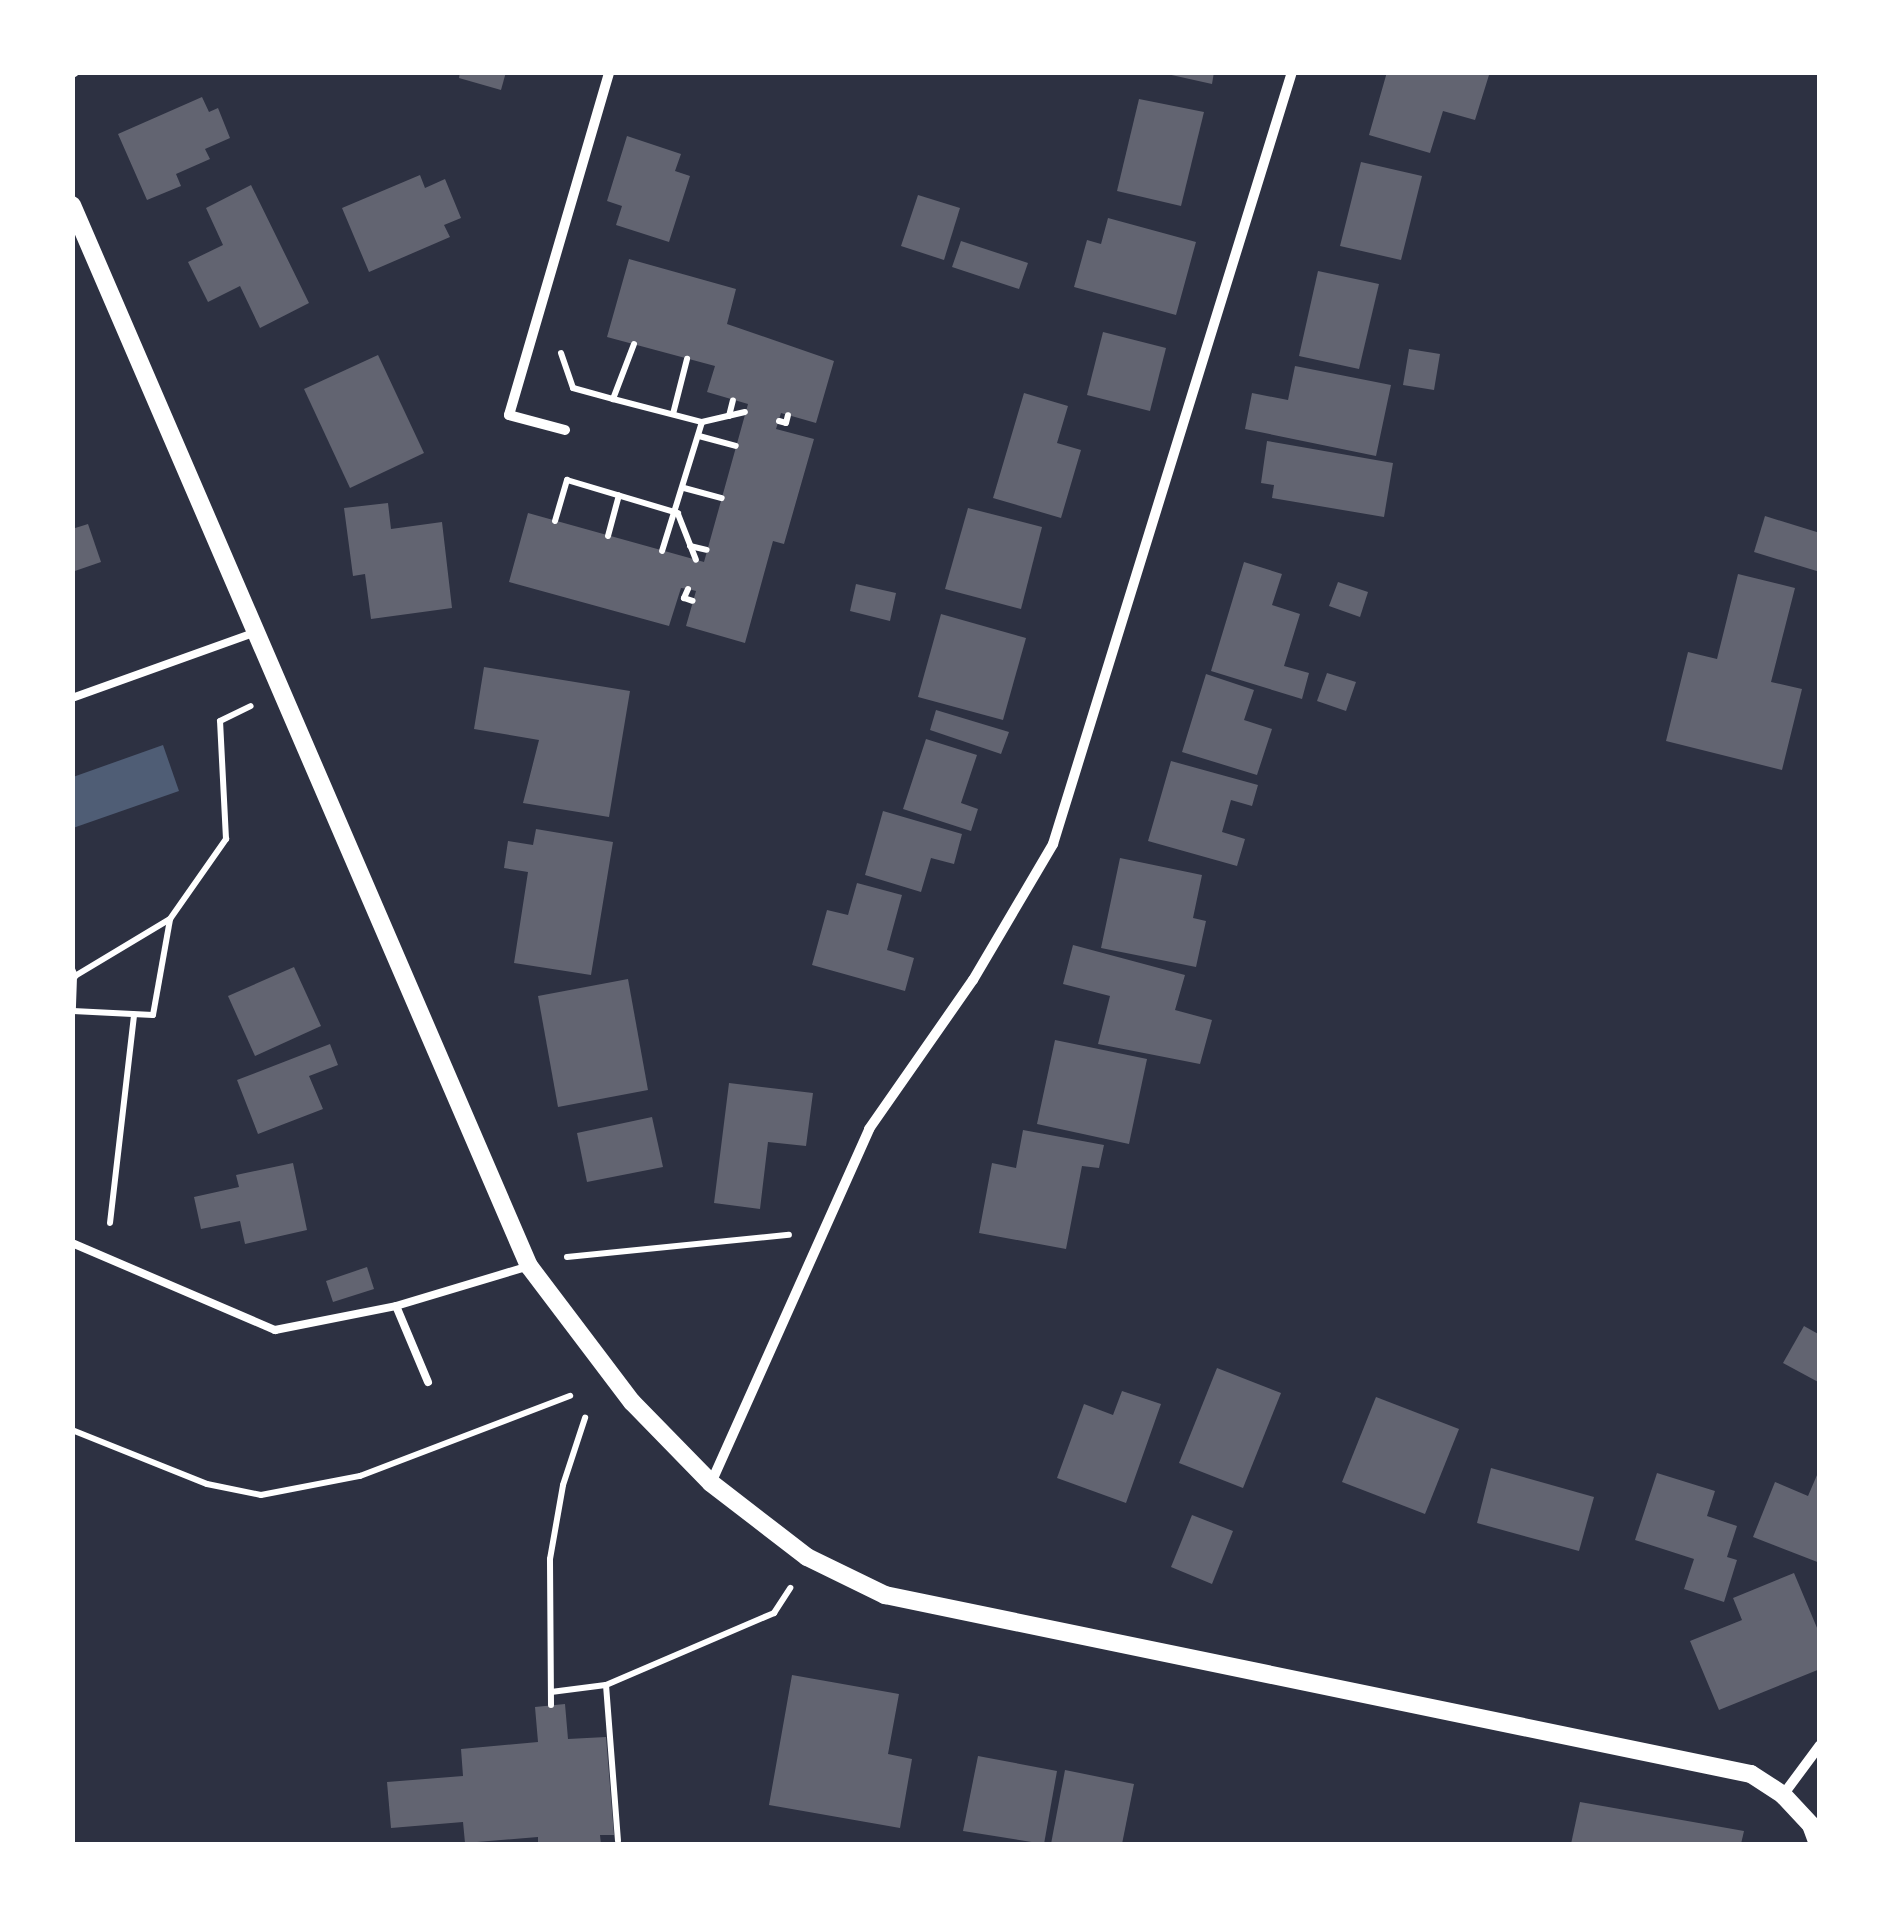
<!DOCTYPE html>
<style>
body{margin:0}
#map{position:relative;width:1892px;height:1917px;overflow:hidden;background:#2d3142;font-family:Literata,serif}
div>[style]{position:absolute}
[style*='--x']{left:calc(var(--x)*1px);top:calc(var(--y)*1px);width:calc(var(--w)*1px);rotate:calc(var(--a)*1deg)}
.water>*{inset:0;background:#4f5d75}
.building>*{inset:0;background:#626471}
.path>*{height:6px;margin:-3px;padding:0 3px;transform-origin:3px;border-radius:3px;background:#fff}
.service>*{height:8px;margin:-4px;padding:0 4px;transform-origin:4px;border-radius:4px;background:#fff}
.minor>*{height:10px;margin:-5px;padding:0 5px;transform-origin:5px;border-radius:5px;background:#fff}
.tertiary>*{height:18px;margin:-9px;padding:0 9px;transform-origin:9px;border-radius:9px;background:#fff}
span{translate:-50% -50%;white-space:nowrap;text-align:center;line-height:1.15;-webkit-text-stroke:10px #fff;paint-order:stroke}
.frame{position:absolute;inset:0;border:75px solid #fff;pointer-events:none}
</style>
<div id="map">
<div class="water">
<div style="clip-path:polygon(163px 745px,179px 791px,73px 828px,73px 777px)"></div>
</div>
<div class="building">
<div style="clip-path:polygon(460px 72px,506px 72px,501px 90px,459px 78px)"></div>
<div style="clip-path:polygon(1158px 72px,1214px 72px,1212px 84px)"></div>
<div style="clip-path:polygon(1387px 72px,1483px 72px,1489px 75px,1475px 120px,1443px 111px,1430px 153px,1369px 135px)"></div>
<div style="clip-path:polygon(202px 97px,209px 112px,218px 108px,230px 138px,205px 149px,210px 159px,176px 174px,181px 186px,147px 200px,118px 134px)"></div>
<div style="clip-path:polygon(1139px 99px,1204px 112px,1181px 206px,1117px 191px)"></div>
<div style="clip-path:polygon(627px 136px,681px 154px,675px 171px,690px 176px,669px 242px,616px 225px,622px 206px,607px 201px)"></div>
<div style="clip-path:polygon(1361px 162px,1422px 176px,1401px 260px,1340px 246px)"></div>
<div style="clip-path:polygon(420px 175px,425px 188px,445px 179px,461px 218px,444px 225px,450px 237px,369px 272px,342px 208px)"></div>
<div style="clip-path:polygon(251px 185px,309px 303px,260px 328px,240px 286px,208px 302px,188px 262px,223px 245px,206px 208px)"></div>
<div style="clip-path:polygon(918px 195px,960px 208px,944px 260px,901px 246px)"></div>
<div style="clip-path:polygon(1108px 218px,1196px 242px,1176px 315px,1074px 287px,1087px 240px,1101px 244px)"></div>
<div style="clip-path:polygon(961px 241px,1028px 263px,1019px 289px,952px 267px)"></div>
<div style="clip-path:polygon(629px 259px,736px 289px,727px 324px,834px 361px,816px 423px,781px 413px,776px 429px,814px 439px,784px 544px,773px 541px,745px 643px,686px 626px,696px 591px,688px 589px,681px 588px,669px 626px,509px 582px,528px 513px,704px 562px,748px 404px,707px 392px,715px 366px,607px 337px)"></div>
<div style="clip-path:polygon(1318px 271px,1379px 284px,1359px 369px,1299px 356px)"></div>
<div style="clip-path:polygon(1103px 332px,1166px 348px,1150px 411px,1087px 395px)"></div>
<div style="clip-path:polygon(1409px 349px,1440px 354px,1434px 390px,1403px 385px)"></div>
<div style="clip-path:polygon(378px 355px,424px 453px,350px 488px,304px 389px)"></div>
<div style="clip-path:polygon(1295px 366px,1391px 385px,1376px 456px,1245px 429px,1252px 393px,1288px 400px)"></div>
<div style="clip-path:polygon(1024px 393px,1068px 406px,1057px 443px,1081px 450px,1061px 518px,993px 498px)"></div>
<div style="clip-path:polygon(1267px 441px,1393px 463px,1384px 517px,1272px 498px,1274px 485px,1261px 483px)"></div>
<div style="clip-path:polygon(388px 503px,391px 529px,442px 522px,452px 608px,371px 619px,365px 574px,353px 576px,344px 508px)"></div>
<div style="clip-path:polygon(968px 508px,1042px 527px,1021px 609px,945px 589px)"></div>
<div style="clip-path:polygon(1765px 516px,1820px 533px,1820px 572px,1754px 552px)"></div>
<div style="clip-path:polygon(88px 524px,101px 562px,72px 572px,72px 529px)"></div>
<div style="clip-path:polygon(1244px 562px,1282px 574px,1272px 605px,1300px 614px,1284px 666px,1309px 673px,1302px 699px,1211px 671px)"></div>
<div style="clip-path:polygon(1738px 574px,1795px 588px,1771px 682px,1802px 689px,1782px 770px,1666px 741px,1688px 652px,1717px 659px)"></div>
<div style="clip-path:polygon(1338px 582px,1368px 592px,1360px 617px,1329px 606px)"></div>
<div style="clip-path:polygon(856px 584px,896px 593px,890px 621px,850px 611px)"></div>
<div style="clip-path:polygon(941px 614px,1026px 638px,1003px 720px,918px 697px)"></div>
<div style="clip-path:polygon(484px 667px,630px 691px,609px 817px,523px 803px,539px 740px,474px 729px)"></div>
<div style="clip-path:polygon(1327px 673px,1356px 682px,1346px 711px,1317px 701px)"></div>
<div style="clip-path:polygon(1206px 674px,1254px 690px,1244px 720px,1272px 729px,1257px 775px,1182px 752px)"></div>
<div style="clip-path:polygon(936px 710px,1009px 732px,1001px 754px,930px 730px)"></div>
<div style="clip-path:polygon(926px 739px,977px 755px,961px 803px,978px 809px,971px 831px,903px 809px)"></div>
<div style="clip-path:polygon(1171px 761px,1258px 785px,1252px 806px,1231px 800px,1222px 832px,1245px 839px,1237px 866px,1148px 841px)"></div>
<div style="clip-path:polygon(883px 811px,962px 834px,954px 864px,931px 858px,921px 892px,865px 875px)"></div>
<div style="clip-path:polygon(536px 829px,613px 842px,591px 975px,514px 963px,528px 872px,504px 868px,508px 841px,533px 845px)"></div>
<div style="clip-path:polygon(1120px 858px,1202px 875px,1193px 918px,1206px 921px,1196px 967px,1101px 948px)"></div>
<div style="clip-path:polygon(857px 883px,902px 895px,887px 950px,914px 958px,905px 991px,812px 965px,827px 910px,848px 915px)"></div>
<div style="clip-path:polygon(1073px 945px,1185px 975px,1175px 1010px,1212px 1020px,1200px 1064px,1098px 1044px,1110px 996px,1063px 984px)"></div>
<div style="clip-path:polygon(294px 967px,321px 1026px,255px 1056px,228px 996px)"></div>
<div style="clip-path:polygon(628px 979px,648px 1090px,558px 1107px,538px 996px)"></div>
<div style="clip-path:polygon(1055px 1040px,1147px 1059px,1129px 1144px,1037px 1124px)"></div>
<div style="clip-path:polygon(330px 1044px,338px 1065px,309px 1076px,323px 1109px,258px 1134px,237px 1080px)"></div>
<div style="clip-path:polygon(729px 1083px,813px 1093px,806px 1146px,768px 1142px,760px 1209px,714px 1203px)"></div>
<div style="clip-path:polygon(652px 1117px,663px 1167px,587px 1182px,577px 1133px)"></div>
<div style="clip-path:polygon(1023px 1130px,1104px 1145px,1099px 1168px,1082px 1166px,1066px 1249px,979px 1233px,992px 1163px,1016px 1168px)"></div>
<div style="clip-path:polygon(293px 1163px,307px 1230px,245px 1244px,240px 1221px,201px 1229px,194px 1197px,239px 1187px,236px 1175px)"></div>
<div style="clip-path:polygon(367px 1267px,374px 1289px,333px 1302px,326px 1281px)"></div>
<div style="clip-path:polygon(1804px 1326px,1820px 1335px,1820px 1383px,1783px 1363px)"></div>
<div style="clip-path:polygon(1217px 1368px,1281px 1393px,1243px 1488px,1179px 1463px)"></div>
<div style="clip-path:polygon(1122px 1391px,1161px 1404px,1126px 1503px,1057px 1478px,1084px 1404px,1113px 1415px)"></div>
<div style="clip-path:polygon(1376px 1397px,1459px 1429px,1425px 1514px,1342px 1482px)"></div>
<div style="clip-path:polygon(1491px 1468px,1594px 1497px,1579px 1551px,1477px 1523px)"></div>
<div style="clip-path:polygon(1820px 1468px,1820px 1563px,1753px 1537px,1775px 1482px,1808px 1496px)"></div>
<div style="clip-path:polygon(1657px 1473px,1715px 1491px,1707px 1516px,1737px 1526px,1727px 1557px,1737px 1560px,1724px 1602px,1684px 1589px,1694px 1559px,1635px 1540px)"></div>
<div style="clip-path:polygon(1192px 1515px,1233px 1531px,1212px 1584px,1171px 1567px)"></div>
<div style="clip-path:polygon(1794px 1573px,1820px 1635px,1820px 1669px,1719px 1710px,1690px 1641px,1742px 1620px,1733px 1598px)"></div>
<div style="clip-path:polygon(792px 1675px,899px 1694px,888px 1754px,912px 1759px,900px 1828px,769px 1805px)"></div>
<div style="clip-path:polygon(565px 1704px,568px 1739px,606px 1737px,614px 1835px,600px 1835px,601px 1844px,538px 1844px,538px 1837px,465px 1843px,463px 1822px,391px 1828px,387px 1782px,463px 1776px,461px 1749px,538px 1742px,535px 1707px)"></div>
<div style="clip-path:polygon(978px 1756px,1057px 1771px,1044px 1844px,963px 1831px)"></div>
<div style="clip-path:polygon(1065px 1770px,1134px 1784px,1122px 1844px,1051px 1844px)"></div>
<div style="clip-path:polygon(1580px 1802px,1744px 1831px,1741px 1844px,1571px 1844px)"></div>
</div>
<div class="path">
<div style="--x:634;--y:344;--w:59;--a:110.9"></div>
<div style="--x:613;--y:399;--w:92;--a:14.5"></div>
<div style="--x:702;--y:422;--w:135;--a:107.2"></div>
<div style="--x:561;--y:353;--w:37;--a:71"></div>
<div style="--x:573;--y:388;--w:41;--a:15.4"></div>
<div style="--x:673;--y:414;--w:57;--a:-75.7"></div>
<div style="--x:729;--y:416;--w:16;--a:-76"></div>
<div style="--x:779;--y:421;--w:7;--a:16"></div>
<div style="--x:786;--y:423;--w:8;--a:-76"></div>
<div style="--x:702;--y:422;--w:44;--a:-13.1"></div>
<div style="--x:699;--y:436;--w:38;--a:15"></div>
<div style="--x:684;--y:488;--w:39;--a:15"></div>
<div style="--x:678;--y:514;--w:49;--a:68.6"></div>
<div style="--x:555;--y:521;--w:43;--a:-73.7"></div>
<div style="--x:567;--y:480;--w:116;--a:16.6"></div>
<div style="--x:608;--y:536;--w:42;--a:-75"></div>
<div style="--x:690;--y:546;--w:17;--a:13"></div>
<div style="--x:688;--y:589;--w:10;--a:114"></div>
<div style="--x:684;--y:598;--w:9;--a:18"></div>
<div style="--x:72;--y:969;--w:8;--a:67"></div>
<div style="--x:75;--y:976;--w:111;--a:-31"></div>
<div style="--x:170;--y:919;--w:98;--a:-55"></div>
<div style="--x:226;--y:839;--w:118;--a:-92.9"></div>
<div style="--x:220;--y:721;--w:34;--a:-26"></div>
<div style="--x:74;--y:977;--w:34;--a:92"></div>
<div style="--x:73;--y:1011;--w:80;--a:2.9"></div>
<div style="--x:153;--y:1015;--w:97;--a:-79.9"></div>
<div style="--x:110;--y:1223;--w:210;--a:-83.4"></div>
<div style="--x:567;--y:1257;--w:223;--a:-5.7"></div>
<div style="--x:72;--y:1430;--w:145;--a:21.8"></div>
<div style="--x:207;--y:1484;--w:55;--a:11.5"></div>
<div style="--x:261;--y:1495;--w:101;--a:-10.9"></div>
<div style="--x:360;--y:1476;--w:225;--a:-20.9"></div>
<div style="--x:606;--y:1685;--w:156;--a:85.6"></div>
<div style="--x:551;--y:1692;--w:55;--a:-7.3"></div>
<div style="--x:606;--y:1685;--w:183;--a:-23.2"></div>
<div style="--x:774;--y:1613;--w:30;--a:-57"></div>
<div style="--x:551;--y:1705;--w:146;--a:-90.4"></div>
<div style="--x:550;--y:1559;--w:75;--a:-80"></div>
<div style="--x:563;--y:1485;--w:71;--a:-71.8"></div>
</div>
<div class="service">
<div style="--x:72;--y:698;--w:195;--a:-19.7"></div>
<div style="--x:72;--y:1243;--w:221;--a:23.2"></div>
<div style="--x:275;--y:1330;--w:123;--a:-11.2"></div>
<div style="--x:428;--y:1382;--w:82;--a:-112.8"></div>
<div style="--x:396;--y:1306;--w:139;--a:-16.7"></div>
</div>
<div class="minor">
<div style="--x:72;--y:73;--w:2;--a:-27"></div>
<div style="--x:565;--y:430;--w:58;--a:-165"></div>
<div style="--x:509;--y:415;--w:357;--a:-73.7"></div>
<div style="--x:711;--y:1483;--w:388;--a:-65.9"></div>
<div style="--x:869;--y:1129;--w:182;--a:-55.1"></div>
<div style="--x:973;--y:980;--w:158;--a:-59.5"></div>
<div style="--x:1053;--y:844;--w:808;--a:-72.8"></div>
<div style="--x:1783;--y:1795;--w:62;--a:-53.5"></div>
</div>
<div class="tertiary">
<div style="--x:72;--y:205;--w:1155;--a:66.7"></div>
<div style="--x:529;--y:1266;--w:171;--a:52.9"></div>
<div style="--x:632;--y:1402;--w:113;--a:45.7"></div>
<div style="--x:711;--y:1483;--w:121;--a:37.6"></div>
<div style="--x:807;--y:1557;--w:87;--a:26"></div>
<div style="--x:885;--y:1595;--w:884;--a:11.68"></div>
<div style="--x:1751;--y:1774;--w:38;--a:33"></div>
<div style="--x:1783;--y:1795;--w:41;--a:47"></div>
<div style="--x:1811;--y:1825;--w:20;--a:70"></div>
</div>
<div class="frame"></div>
</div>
